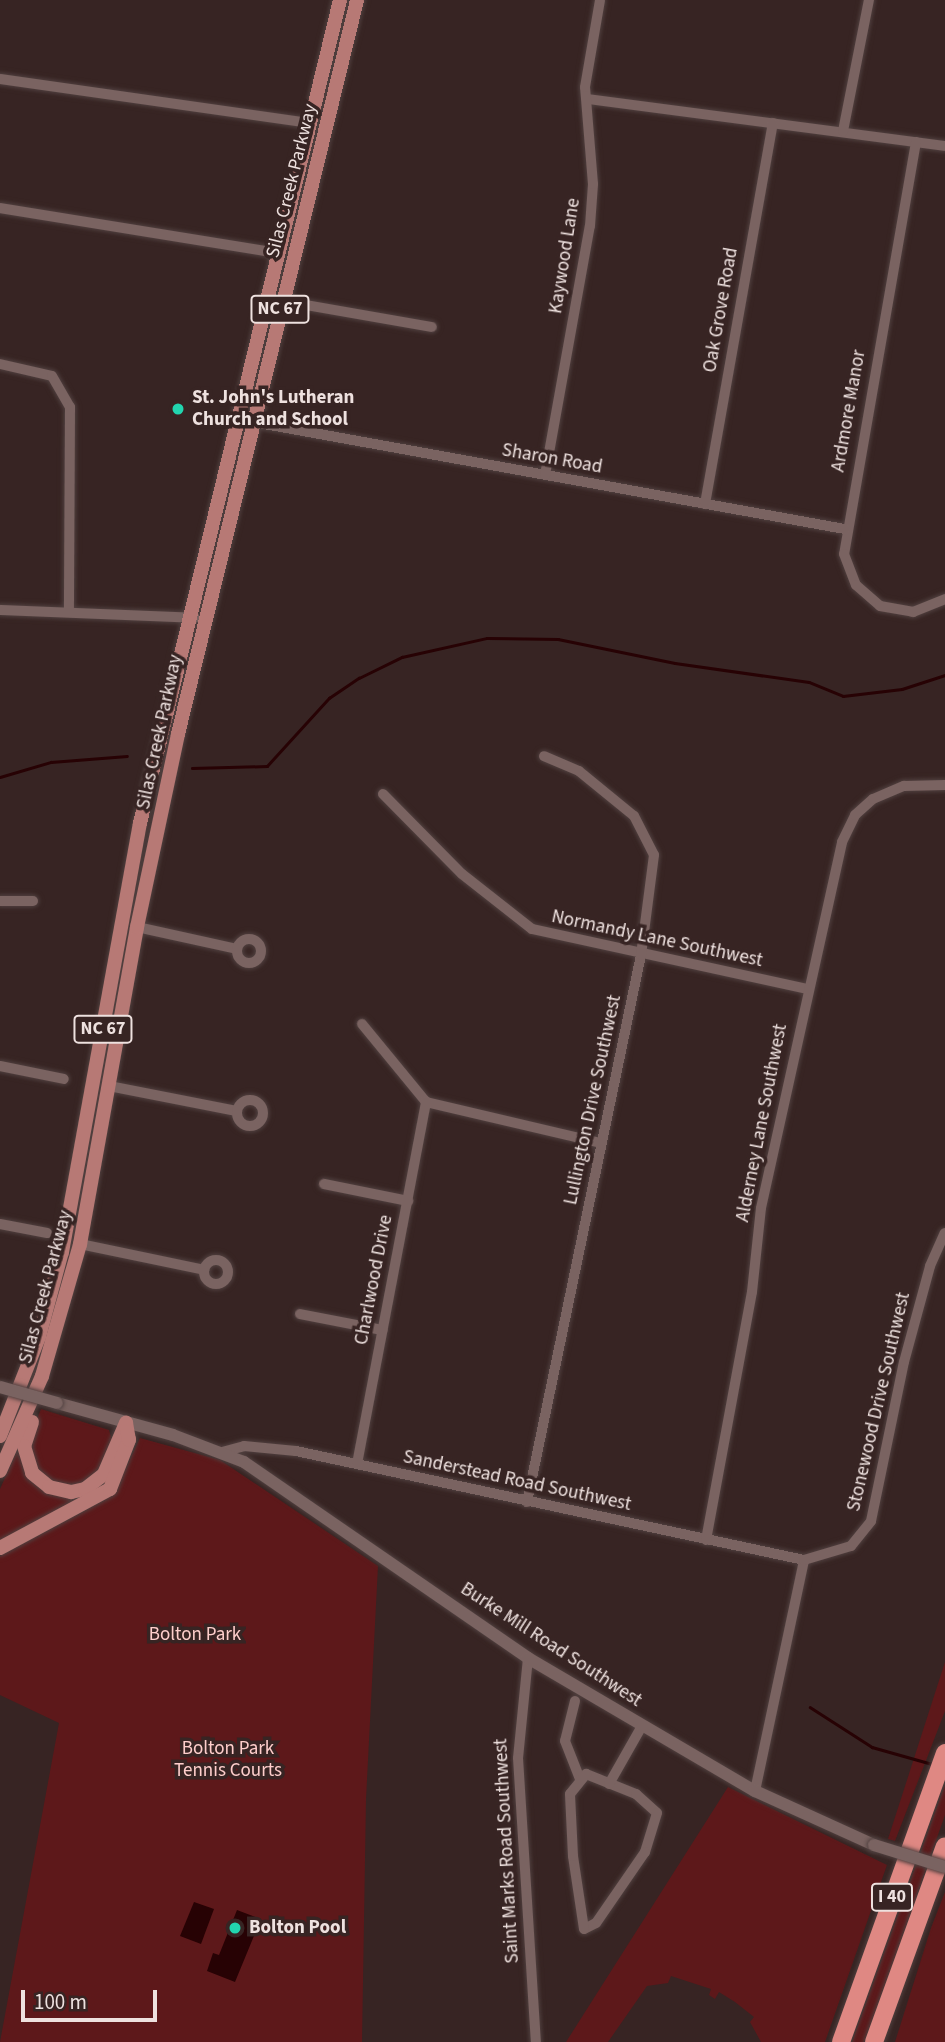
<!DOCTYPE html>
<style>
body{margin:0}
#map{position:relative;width:945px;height:2042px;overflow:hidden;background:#372423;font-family:"Source Sans 3",sans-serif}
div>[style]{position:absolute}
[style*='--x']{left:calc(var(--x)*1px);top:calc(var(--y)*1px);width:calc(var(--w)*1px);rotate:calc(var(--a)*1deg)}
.green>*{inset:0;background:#5d181a}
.water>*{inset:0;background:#270204}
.stream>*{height:2.5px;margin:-1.25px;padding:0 1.25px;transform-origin:1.25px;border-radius:1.25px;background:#270204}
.roads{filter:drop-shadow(0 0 2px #50403f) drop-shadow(0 0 2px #50403f)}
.minor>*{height:10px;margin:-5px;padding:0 5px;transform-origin:5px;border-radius:5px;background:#7a6361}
.minor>.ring{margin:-5px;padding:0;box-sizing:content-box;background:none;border:10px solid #7a6361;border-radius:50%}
.tertiary>*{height:12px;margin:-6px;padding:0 6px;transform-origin:6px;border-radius:6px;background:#7a6361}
.primary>*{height:14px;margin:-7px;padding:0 7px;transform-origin:7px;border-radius:7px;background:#b77975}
.motorway>*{height:18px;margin:-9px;padding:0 9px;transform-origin:9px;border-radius:9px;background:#df8883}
.bridges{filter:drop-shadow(0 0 2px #50403f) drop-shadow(0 0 2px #50403f)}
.tertiary-bridge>*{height:12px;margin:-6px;padding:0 6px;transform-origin:6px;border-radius:6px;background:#7a6361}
.dots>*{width:19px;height:19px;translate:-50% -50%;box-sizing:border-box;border:4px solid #372423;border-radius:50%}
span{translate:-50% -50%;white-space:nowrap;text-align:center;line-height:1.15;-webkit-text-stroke:7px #372423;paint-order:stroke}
.shield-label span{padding:2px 5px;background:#372423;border:2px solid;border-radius:5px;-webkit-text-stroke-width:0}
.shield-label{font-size:18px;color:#eee1df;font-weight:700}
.street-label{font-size:19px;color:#eee1df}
.poi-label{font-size:19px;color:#eee1df;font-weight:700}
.left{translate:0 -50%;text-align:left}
.park-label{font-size:19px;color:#fececb}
.scale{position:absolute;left:21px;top:1990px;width:136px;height:32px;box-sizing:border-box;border:4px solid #eee1df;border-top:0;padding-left:9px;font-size:21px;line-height:24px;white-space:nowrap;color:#eee1df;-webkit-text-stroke:5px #372423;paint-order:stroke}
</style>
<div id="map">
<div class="green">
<div style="clip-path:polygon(41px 1409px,109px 1430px,112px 1441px,106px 1462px,87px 1483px,61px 1486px,39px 1473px,29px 1438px)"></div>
<div style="clip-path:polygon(140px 1438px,220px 1460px,378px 1566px,366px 1799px,362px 2042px,0 2042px,59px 1723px,0 1695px,0 1556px,105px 1500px,119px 1483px)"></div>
<div style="clip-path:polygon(22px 1440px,31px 1478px,91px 1497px,0 1542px,0 1489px)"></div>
<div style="clip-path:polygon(945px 1662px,945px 1711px,895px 1841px,888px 1839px)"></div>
<div style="clip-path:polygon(945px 1785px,945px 1815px,893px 1962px,864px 2042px,852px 2042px)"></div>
<div style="clip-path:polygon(728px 1787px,887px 1865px,825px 2042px,761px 2042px,750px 2022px,754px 2017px,735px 2002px,719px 1992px,715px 1999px,709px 1995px,711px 1989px,671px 1976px,668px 1983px,647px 1986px,608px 2042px,566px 2042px)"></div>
<div style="clip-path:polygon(945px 1892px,945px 2042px,895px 2042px,931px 1928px)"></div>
</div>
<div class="water">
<div style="clip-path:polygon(194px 1902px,214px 1909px,201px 1944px,180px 1936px)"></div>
<div style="clip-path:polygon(237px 1910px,261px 1919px,235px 1982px,207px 1971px,213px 1953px,219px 1955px)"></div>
</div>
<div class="stream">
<div style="--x:192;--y:768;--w:75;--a:-1.5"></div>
<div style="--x:267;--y:766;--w:92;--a:-47.6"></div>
<div style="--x:329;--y:698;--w:36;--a:-34"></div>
<div style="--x:359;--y:678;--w:48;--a:-26"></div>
<div style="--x:402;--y:657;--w:87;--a:-12.6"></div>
<div style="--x:487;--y:638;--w:71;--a:0.8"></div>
<div style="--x:558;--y:639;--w:119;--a:11.6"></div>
<div style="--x:675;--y:663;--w:135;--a:8.1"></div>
<div style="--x:809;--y:682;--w:37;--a:22"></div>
<div style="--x:843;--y:696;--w:59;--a:-6.8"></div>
<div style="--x:902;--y:689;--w:45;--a:-18"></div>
<div style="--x:0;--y:777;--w:53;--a:-16.4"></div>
<div style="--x:51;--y:762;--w:76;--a:-4.5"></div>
<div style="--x:810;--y:1707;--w:74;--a:32.8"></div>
<div style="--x:872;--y:1747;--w:62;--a:15.8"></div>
</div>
<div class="roads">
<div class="minor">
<div style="--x:0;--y:79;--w:312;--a:8.1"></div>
<div style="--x:588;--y:99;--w:360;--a:7.5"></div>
<div style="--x:843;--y:131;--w:134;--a:-78.8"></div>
<div style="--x:916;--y:142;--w:418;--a:99.9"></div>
<div style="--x:844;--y:554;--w:33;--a:69"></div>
<div style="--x:856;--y:585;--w:32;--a:41"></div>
<div style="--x:880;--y:606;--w:34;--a:10"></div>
<div style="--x:913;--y:612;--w:35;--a:-22"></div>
<div style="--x:0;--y:208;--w:281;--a:9.2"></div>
<div style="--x:283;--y:301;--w:151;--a:9.9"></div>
<div style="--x:0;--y:364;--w:53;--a:13"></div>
<div style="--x:52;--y:376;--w:36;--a:60"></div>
<div style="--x:70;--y:407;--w:203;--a:90.3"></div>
<div style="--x:253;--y:422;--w:602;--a:10.25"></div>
<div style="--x:545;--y:475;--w:253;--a:-79.8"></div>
<div style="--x:590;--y:226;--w:42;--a:-85.9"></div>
<div style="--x:593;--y:184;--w:97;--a:-94.7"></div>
<div style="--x:585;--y:87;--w:88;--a:-80.2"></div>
<div style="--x:705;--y:504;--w:387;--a:-79.9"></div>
<div style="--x:0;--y:610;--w:195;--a:2.3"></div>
<div style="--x:383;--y:794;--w:112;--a:45.4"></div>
<div style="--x:462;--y:874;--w:89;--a:38.2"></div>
<div style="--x:532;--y:929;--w:281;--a:12.3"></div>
<div style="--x:0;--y:901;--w:33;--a:0"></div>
<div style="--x:137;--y:927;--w:102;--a:12.4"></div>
<div class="ring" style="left:237px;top:939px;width:14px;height:14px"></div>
<div style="--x:362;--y:1024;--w:101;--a:50.6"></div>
<div style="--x:426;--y:1102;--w:180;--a:13.2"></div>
<div style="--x:0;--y:1066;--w:65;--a:11.5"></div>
<div style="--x:109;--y:1086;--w:130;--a:11.1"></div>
<div class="ring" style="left:237px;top:1100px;width:16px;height:16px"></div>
<div style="--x:324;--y:1184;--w:86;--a:11.4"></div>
<div style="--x:0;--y:1224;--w:48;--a:10.8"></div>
<div style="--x:80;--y:1244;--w:127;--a:11.8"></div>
<div class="ring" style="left:204px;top:1260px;width:14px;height:14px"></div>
<div style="--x:300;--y:1314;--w:84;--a:11"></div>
<div style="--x:222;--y:1452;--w:23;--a:-15"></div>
<div style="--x:244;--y:1446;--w:52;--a:5.5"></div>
<div style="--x:296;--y:1451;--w:520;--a:12.11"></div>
<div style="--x:357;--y:1464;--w:369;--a:-79.2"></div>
<div style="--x:527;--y:1502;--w:559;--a:-78.23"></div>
<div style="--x:641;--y:955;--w:101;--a:-82.6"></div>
<div style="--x:654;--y:855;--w:44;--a:-117.1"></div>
<div style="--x:634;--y:816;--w:71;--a:-140.7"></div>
<div style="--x:579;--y:771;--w:38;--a:-157"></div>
<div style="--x:706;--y:1540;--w:252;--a:-79.5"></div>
<div style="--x:752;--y:1292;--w:84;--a:-83.9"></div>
<div style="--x:761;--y:1208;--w:375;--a:-77.5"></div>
<div style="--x:842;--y:842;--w:30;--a:-64"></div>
<div style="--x:855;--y:815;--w:24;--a:-42"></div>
<div style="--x:873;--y:799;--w:34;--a:-23"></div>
<div style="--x:904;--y:786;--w:41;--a:-1.4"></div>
<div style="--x:528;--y:1658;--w:100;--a:95.7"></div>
<div style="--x:518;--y:1758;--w:285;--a:86.4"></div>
<div style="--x:575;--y:1701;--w:41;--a:104"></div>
<div style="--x:565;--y:1741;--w:41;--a:68.5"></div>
<div style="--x:586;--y:1774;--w:54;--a:21.8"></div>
<div style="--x:636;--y:1794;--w:28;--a:42"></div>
<div style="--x:657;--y:1813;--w:41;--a:107.1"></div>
<div style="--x:645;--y:1852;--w:86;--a:124.6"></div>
<div style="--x:596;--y:1923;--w:13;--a:153"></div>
<div style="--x:584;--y:1929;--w:74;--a:-98.6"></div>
<div style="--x:573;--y:1856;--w:62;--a:-92.8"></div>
<div style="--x:570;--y:1794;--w:26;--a:-51"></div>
<div style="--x:609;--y:1784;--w:67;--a:-60.4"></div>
<div style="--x:755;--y:1791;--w:236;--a:-78"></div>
<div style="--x:804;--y:1560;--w:49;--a:-16.6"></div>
<div style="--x:851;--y:1546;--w:32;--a:-51"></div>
<div style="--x:871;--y:1521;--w:162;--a:-78.3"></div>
<div style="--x:904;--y:1362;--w:99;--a:-74.8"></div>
<div style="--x:930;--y:1266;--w:36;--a:-66"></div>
</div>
<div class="tertiary">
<div style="--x:57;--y:1403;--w:120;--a:15.4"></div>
<div style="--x:173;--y:1435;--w:76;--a:20.8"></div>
<div style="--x:244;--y:1462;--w:345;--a:34.6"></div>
<div style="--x:528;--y:1658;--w:263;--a:30.4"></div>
<div style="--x:755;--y:1791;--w:131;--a:24.4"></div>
</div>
<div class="primary">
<div style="--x:32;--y:1422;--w:25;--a:108"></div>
<div style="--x:24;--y:1446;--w:28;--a:73"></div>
<div style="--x:32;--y:1473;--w:22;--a:39"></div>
<div style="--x:49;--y:1487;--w:23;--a:13"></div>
<div style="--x:71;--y:1492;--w:14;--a:-12"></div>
<div style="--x:85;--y:1489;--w:24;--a:-38"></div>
<div style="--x:104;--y:1474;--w:56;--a:-66.7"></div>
<div style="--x:0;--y:1436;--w:106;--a:-68.5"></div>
<div style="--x:39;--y:1337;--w:88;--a:-74.9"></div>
<div style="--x:62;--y:1252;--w:436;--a:-79.7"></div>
<div style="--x:140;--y:823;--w:847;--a:-76.34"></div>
<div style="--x:0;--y:1471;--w:104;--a:-66.1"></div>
<div style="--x:42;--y:1376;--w:137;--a:-73.9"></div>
<div style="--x:80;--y:1244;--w:322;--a:-79.8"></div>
<div style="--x:137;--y:927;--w:197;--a:-78"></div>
<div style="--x:178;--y:734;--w:756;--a:-76.29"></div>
<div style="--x:0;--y:1548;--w:125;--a:-28.2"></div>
<div style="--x:110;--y:1489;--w:53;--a:-68.8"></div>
<div style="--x:129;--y:1440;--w:17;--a:-100"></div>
</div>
<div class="motorway">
<div style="--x:841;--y:2042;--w:307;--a:-70.2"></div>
<div style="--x:874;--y:2042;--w:208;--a:-70.1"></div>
</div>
</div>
<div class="bridges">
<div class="tertiary-bridge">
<div style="--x:0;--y:1387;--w:59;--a:15.7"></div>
<div style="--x:874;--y:1845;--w:74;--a:17.2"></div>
</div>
</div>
<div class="dots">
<div style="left:178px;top:409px;background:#22d5af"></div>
<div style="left:235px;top:1928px;background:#22d5af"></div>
</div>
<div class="shield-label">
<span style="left:280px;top:309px">NC 67</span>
<span style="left:103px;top:1029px">NC 67</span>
<span style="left:892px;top:1897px">I 40</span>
</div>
<div class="street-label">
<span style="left:292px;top:181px;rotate:-76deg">Silas Creek Parkway</span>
<span style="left:565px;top:256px;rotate:-81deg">Kaywood Lane</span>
<span style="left:721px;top:310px;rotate:-80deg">Oak Grove Road</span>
<span style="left:849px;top:411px;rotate:-80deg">Ardmore Manor</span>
<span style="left:552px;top:459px;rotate:10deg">Sharon Road</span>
<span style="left:160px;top:732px;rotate:-78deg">Silas Creek Parkway</span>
<span style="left:657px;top:939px;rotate:12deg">Normandy Lane Southwest</span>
<span style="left:593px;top:1100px;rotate:-78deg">Lullington Drive Southwest</span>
<span style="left:762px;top:1123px;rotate:-79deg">Alderney Lane Southwest</span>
<span style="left:374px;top:1280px;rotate:-79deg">Charlwood Drive</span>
<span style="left:46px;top:1287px;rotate:-75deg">Silas Creek Parkway</span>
<span style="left:879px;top:1402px;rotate:-77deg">Stonewood Drive Southwest</span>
<span style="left:517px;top:1481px;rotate:12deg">Sanderstead Road Southwest</span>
<span style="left:551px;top:1645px;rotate:33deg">Burke Mill Road Southwest</span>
<span style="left:507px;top:1851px;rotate:-93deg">Saint Marks Road Southwest</span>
</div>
<div class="poi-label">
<span class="left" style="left:192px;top:409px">St. John's Lutheran<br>Church and School</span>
<span class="left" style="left:249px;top:1928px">Bolton Pool</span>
</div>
<div class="park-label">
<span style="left:195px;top:1635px">Bolton Park</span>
<span style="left:228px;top:1760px">Bolton Park<br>Tennis Courts</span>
</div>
<div class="scale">100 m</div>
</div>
